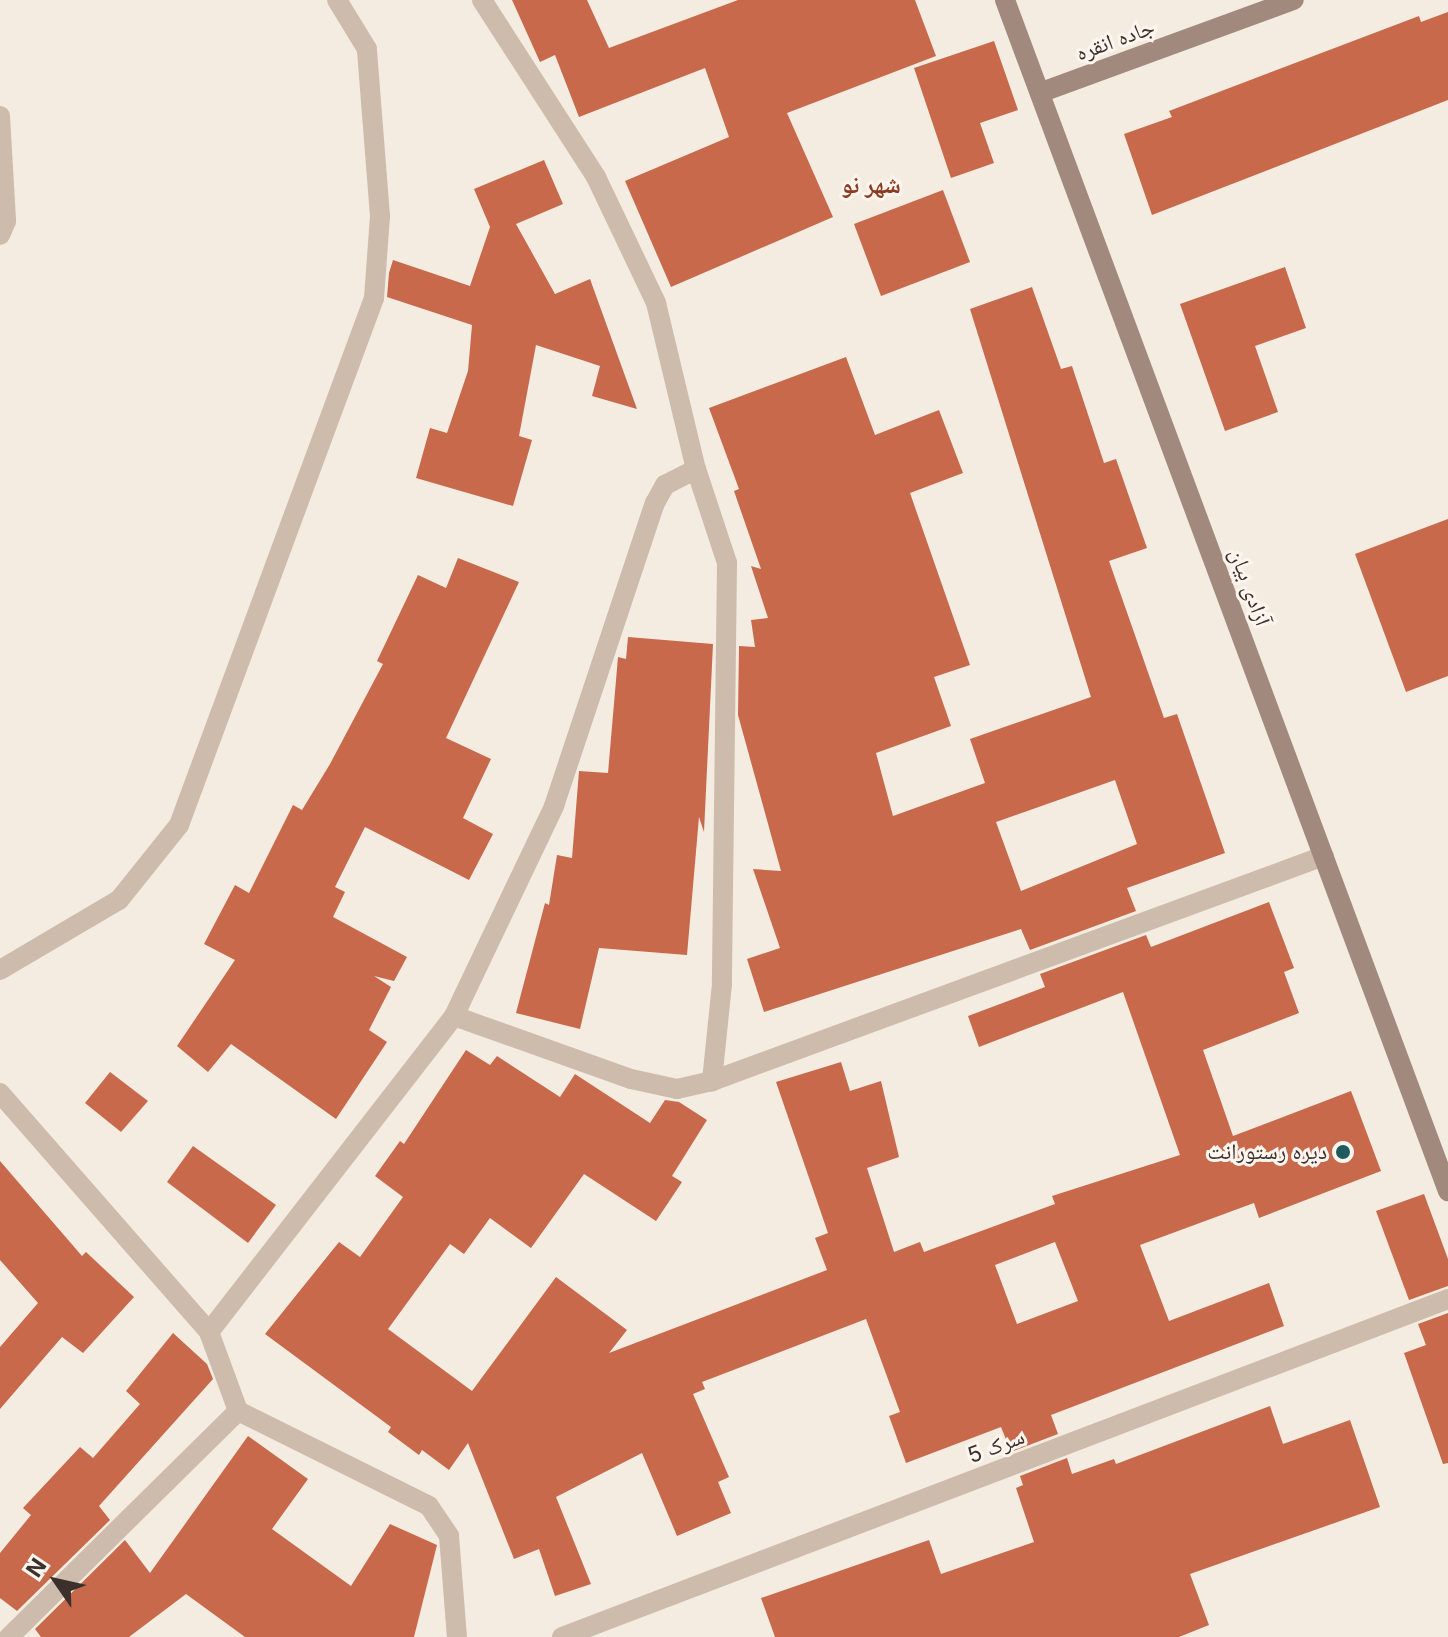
<!DOCTYPE html>
<meta charset="utf-8">
<style>
body{margin:0}
#map{position:relative;width:1448px;height:1637px;overflow:hidden;background:#f4ebe1;font-family:Inter,"Noto Naskh Arabic",sans-serif}
div>[style]{position:absolute}
[style*='--x']{left:calc(var(--x)*1px);top:calc(var(--y)*1px);width:calc(var(--w)*1px);rotate:calc(var(--a)*1deg)}
.building>*{inset:0;background:#c8694b}
.lane>*{height:20px;margin:-10px;padding:0 10px;transform-origin:10px;border-radius:10px;background:#cdbbac}
.street>*{height:20px;margin:-10px;padding:0 10px;transform-origin:10px;border-radius:10px;background:#cdbbac}
.secondary>*{height:20px;margin:-10px;padding:0 10px;transform-origin:10px;border-radius:10px;background:#a18a7d}
.dots>*{width:22px;height:22px;translate:-50% -50%;box-sizing:border-box;border:4px solid #fbf5ee;border-radius:50%}
span{translate:-50% -50%;white-space:nowrap;text-align:center;line-height:1.15;-webkit-text-stroke:6px #fbf5ee;paint-order:stroke}
.street-label{font-size:22px;color:#3b302b}
.poi-label{font-size:22px;color:#3b302b}
.right{translate:-100% -50%;text-align:right}
.neighbourhood-label{font-size:24px;color:#8c3b22;font-weight:700}
.north{position:absolute;left:16px;top:1541px;width:80px;height:80px;-webkit-text-stroke:6px #fbf5ee;paint-order:stroke;rotate:304deg;font-size:22px;font-weight:700;line-height:32px;text-align:center;color:#3b302b}
.north::after{content:'';display:block;margin:auto;width:28px;height:36px;background:#3b302b;clip-path:polygon(50% 0,100% 100%,50% 72%,0 100%)}
</style>
<div id="map">
<div class="building">
<div style="clip-path:polygon(512px 0,587px 0,609px 48px,738px 0,915px 0,936px 56px,787px 113px,833px 217px,671px 287px,625px 181px,729px 137px,705px 68px,579px 117px,555px 55px,540px 62px)"></div>
<div style="clip-path:polygon(1448px 12px,1448px 100px,1152px 215px,1124px 134px,1172px 117px,1169px 111px,1419px 16px,1421px 22px)"></div>
<div style="clip-path:polygon(994px 41px,1018px 110px,980px 123px,994px 163px,951px 178px,914px 68px)"></div>
<div style="clip-path:polygon(544px 160px,563px 204px,516px 224px,555px 294px,590px 279px,637px 409px,592px 396px,600px 366px,536px 345px,519px 436px,532px 440px,513px 506px,416px 478px,430px 428px,447px 433px,468px 371px,472px 325px,387px 297px,389px 273px,393px 260px,470px 286px,490px 227px,474px 189px)"></div>
<div style="clip-path:polygon(943px 190px,970px 262px,881px 296px,854px 224px)"></div>
<div style="clip-path:polygon(1285px 267px,1306px 328px,1255px 346px,1278px 412px,1225px 431px,1180px 304px)"></div>
<div style="clip-path:polygon(evenodd,1032px 287px,1061px 369px,1072px 366px,1104px 463px,1116px 459px,1147px 548px,1109px 561px,1164px 718px,1177px 714px,1225px 853px,1127px 888px,1136px 911px,1030px 950px,1021px 929px,764px 1012px,747px 959px,780px 948px,753px 869px,781px 871px,738px 715px,739px 646px,755px 647px,751px 620px,768px 618px,751px 566px,761px 569px,734px 491px,739px 489px,709px 408px,846px 357px,875px 435px,939px 410px,963px 473px,910px 493px,970px 665px,934px 677px,951px 726px,876px 753px,893px 816px,985px 783px,970px 739px,1091px 697px,970px 309px,1032px 287px,1115px 780px,1137px 844px,1021px 891px,996px 822px,1115px 780px)"></div>
<div style="clip-path:polygon(1448px 519px,1448px 676px,1406px 692px,1355px 554px)"></div>
<div style="clip-path:polygon(458px 558px,519px 582px,446px 738px,491px 759px,463px 818px,493px 834px,469px 880px,365px 827px,335px 887px,345px 892px,333px 917px,407px 957px,394px 981px,374px 976px,391px 987px,369px 1030px,387px 1042px,336px 1119px,231px 1044px,208px 1072px,177px 1046px,235px 960px,204px 944px,235px 885px,249px 893px,293px 805px,302px 810px,330px 764px,383px 664px,377px 661px,418px 575px,446px 588px)"></div>
<div style="clip-path:polygon(628px 637px,713px 644px,704px 832px,699px 817px,687px 955px,599px 948px,580px 1029px,516px 1013px,545px 903px,549px 905px,557px 855px,572px 858px,579px 771px,608px 773px,618px 657px,626px 659px)"></div>
<div style="clip-path:polygon(evenodd,1269px 902px,1294px 968px,1284px 972px,1299px 1013px,1203px 1050px,1233px 1136px,1351px 1091px,1381px 1171px,1259px 1218px,1254px 1203px,1140px 1245px,1169px 1321px,1269px 1283px,1284px 1326px,1051px 1415px,1058px 1434px,1011px 1452px,1001px 1427px,906px 1463px,889px 1416px,900px 1412px,866px 1319px,702px 1382px,705px 1389px,693px 1394px,729px 1477px,718px 1482px,731px 1513px,677px 1536px,642px 1453px,556px 1497px,591px 1584px,555px 1596px,539px 1549px,514px 1559px,468px 1443px,449px 1470px,422px 1450px,419px 1455px,388px 1432px,391px 1427px,265px 1334px,339px 1242px,360px 1257px,403px 1197px,375px 1176px,400px 1141px,404px 1144px,466px 1050px,490px 1065px,497px 1056px,560px 1097px,575px 1074px,650px 1123px,665px 1100px,679px 1102px,707px 1120px,672px 1176px,682px 1182px,656px 1221px,584px 1174px,531px 1248px,490px 1218px,464px 1254px,450px 1244px,388px 1329px,472px 1391px,556px 1277px,627px 1330px,609px 1353px,827px 1270px,815px 1238px,828px 1233px,776px 1082px,841px 1062px,850px 1091px,881px 1081px,899px 1157px,867px 1168px,894px 1252px,920px 1242px,924px 1252px,1055px 1204px,1052px 1196px,1180px 1155px,1123px 992px,979px 1047px,968px 1016px,1045px 987px,1040px 974px,1146px 935px,1151px 947px,1269px 902px,1055px 1242px,1078px 1301px,1017px 1324px,995px 1265px,1055px 1242px)"></div>
<div style="clip-path:polygon(110px 1072px,148px 1101px,121px 1132px,85px 1103px)"></div>
<div style="clip-path:polygon(193px 1146px,276px 1205px,248px 1243px,167px 1182px)"></div>
<div style="clip-path:polygon(0 1161px,82px 1256px,86px 1252px,134px 1297px,83px 1353px,62px 1337px,0 1409px,0 1347px,38px 1303px,0 1260px)"></div>
<div style="clip-path:polygon(1424px 1194px,1448px 1259px,1448px 1286px,1409px 1300px,1376px 1211px)"></div>
<div style="clip-path:polygon(1448px 1313px,1448px 1463px,1443px 1464px,1404px 1353px,1426px 1345px,1418px 1324px)"></div>
<div style="clip-path:polygon(173px 1333px,207px 1364px,213px 1379px,99px 1506px,110px 1520px,17px 1611px,0 1598px,0 1553px,31px 1515px,23px 1508px,80px 1447px,93px 1458px,140px 1404px,126px 1391px)"></div>
<div style="clip-path:polygon(1270px 1406px,1283px 1444px,1350px 1420px,1380px 1507px,1190px 1574px,1209px 1625px,1179px 1637px,775px 1637px,761px 1598px,929px 1540px,941px 1574px,1034px 1542px,1016px 1488px,1023px 1485px,1020px 1476px,1067px 1458px,1072px 1474px,1114px 1459px,1116px 1464px)"></div>
<div style="clip-path:polygon(248px 1436px,308px 1479px,272px 1529px,351px 1586px,390px 1524px,437px 1545px,414px 1637px,245px 1637px,186px 1594px,129px 1637px,41px 1637px,35px 1629px,125px 1540px,150px 1573px)"></div>
</div>
<div class="lane">
<div style="--x:0;--y:116;--w:105;--a:86.7"></div>
<div style="--x:6;--y:221;--w:15;--a:113"></div>
<div style="--x:0;--y:970;--w:138;--a:-30.5"></div>
<div style="--x:119;--y:900;--w:96;--a:-51.3"></div>
<div style="--x:179;--y:825;--w:562;--a:-69.69"></div>
<div style="--x:374;--y:298;--w:82;--a:-85.8"></div>
<div style="--x:380;--y:216;--w:168;--a:-94.5"></div>
<div style="--x:367;--y:49;--w:57;--a:-121.5"></div>
</div>
<div class="street">
<div style="--x:482;--y:0;--w:211;--a:57.2"></div>
<div style="--x:596;--y:177;--w:140;--a:64.5"></div>
<div style="--x:656;--y:303;--w:171;--a:76.5"></div>
<div style="--x:696;--y:469;--w:99;--a:71.7"></div>
<div style="--x:727;--y:563;--w:421;--a:90.7"></div>
<div style="--x:722;--y:984;--w:98;--a:95.9"></div>
<div style="--x:712;--y:1081;--w:652;--a:-20.19"></div>
<div style="--x:454;--y:1016;--w:188;--a:19.6"></div>
<div style="--x:631;--y:1079;--w:47;--a:12.3"></div>
<div style="--x:677;--y:1089;--w:36;--a:-13"></div>
<div style="--x:0;--y:1093;--w:317;--a:48.8"></div>
<div style="--x:209;--y:1332;--w:84;--a:69.8"></div>
<div style="--x:238;--y:1411;--w:213;--a:26.4"></div>
<div style="--x:429;--y:1506;--w:36;--a:56"></div>
<div style="--x:449;--y:1536;--w:101;--a:85.5"></div>
<div style="--x:209;--y:1332;--w:400;--a:-52.2"></div>
<div style="--x:454;--y:1016;--w:233;--a:-64.5"></div>
<div style="--x:554;--y:806;--w:319;--a:-71.6"></div>
<div style="--x:655;--y:503;--w:21;--a:-61"></div>
<div style="--x:665;--y:485;--w:35;--a:-27"></div>
<div style="--x:9;--y:1637;--w:322;--a:-44.6"></div>
<div style="--x:562;--y:1637;--w:948;--a:-20.88"></div>
</div>
<div class="secondary">
<div style="--x:1005;--y:0;--w:1271;--a:69.6"></div>
<div style="--x:1042;--y:92;--w:268;--a:-20.1"></div>
</div>
<div class="dots">
<div style="left:1343px;top:1152px;background:#1f5a5e"></div>
</div>
<div class="street-label">
<span style="left:1115px;top:40px;rotate:-20deg">جاده انقره</span>
<span style="left:1250px;top:587px;rotate:70deg">آزادی بیان</span>
<span style="left:996px;top:1446px;rotate:-21deg">سرک 5</span>
</div>
<div class="poi-label">
<span class="right" style="left:1327px;top:1152px">دیره رستورانت</span>
</div>
<div class="neighbourhood-label">
<span style="left:871px;top:185px">شهر نو</span>
</div>
<div class="north">N</div>
</div>
